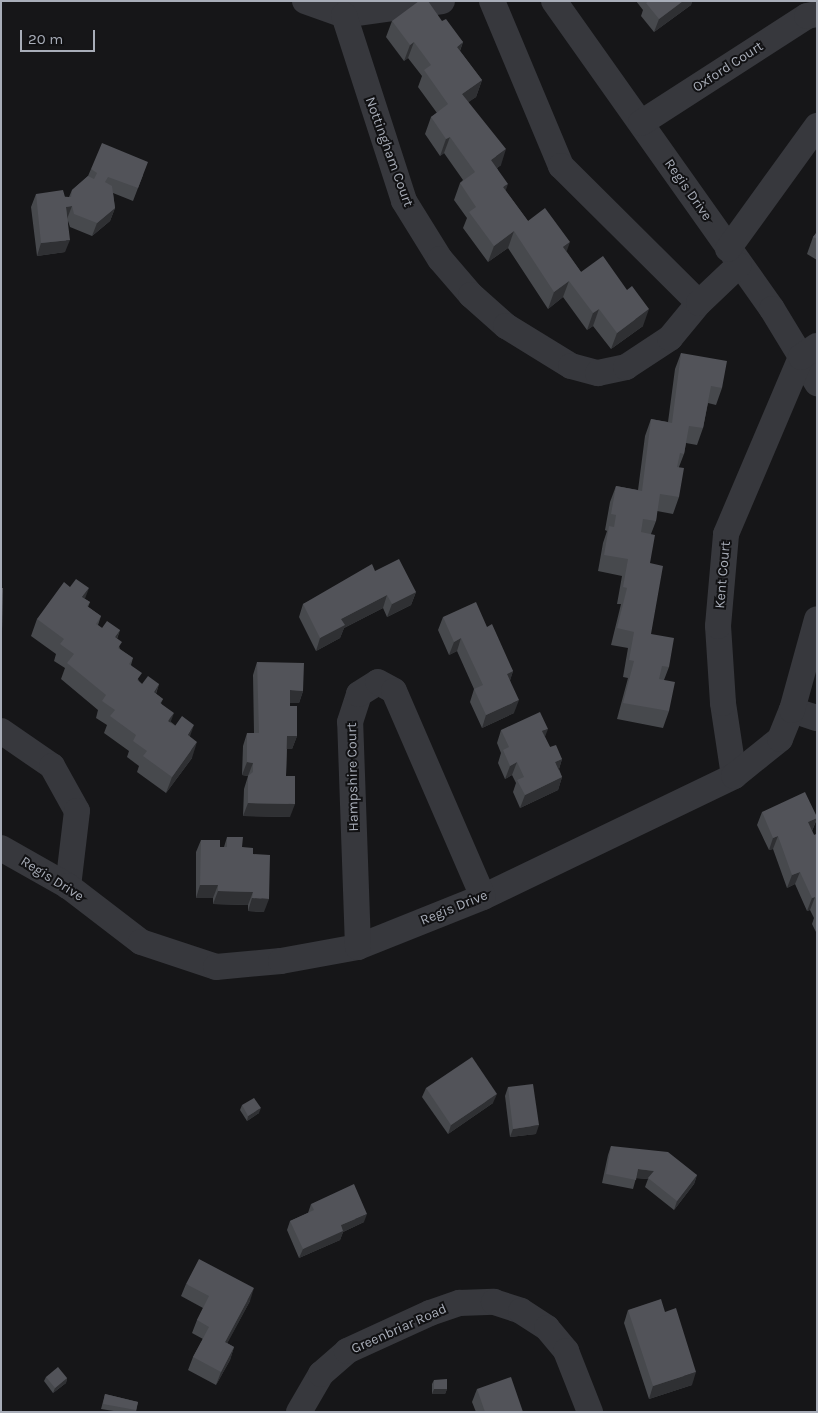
<!DOCTYPE html>
<style>
body{margin:0}
#map{position:relative;width:818px;height:1413px;overflow:hidden;background:#161618;font-family:Karla,sans-serif}
div>[style]{position:absolute}
[style*='--x']{left:calc(var(--x)*1px);top:calc(var(--y)*1px);width:calc(var(--w)*1px);rotate:calc(var(--a)*1deg)}
.minor>*{height:26px;margin:-13px;padding:0 13px;transform-origin:13px;border-radius:13px;background:#37383d}
.wall>*{inset:0;background:#47494d}
.shaded-wall>*{inset:0;background:#2f3033}
.building>*{inset:0;background:#525359}
span{translate:-50% -50%;white-space:nowrap;text-align:center;line-height:1.15;-webkit-text-stroke:4px #111113;paint-order:stroke}
.street-label{font-size:14px;color:#a8adb8}
.frame{position:absolute;inset:0;border:2px solid #a8adb8;pointer-events:none}
.scale{position:absolute;left:20px;top:30px;width:75px;height:22px;box-sizing:border-box;border:2px solid #a8adb8;border-top:0;padding-left:6px;font-size:15px;line-height:18px;white-space:nowrap;color:#a8adb8;-webkit-text-stroke:4px #111113;paint-order:stroke}
</style>
<div id="map">
<div class="minor">
<div style="--x:305;--y:1;--w:41;--a:19.7"></div>
<div style="--x:344;--y:15;--w:99;--a:-8.1"></div>
<div style="--x:492;--y:1;--w:179;--a:67.3"></div>
<div style="--x:561;--y:166;--w:194;--a:44.8"></div>
<div style="--x:554;--y:1;--w:377;--a:54.7"></div>
<div style="--x:772;--y:309;--w:87;--a:58.7"></div>
<div style="--x:344;--y:15;--w:195;--a:72.1"></div>
<div style="--x:404;--y:201;--w:68;--a:58.2"></div>
<div style="--x:440;--y:259;--w:48;--a:49.3"></div>
<div style="--x:471;--y:295;--w:47;--a:41.5"></div>
<div style="--x:506;--y:326;--w:76;--a:31.6"></div>
<div style="--x:571;--y:366;--w:28;--a:15"></div>
<div style="--x:598;--y:373;--w:29;--a:-12"></div>
<div style="--x:626;--y:367;--w:53;--a:-33.4"></div>
<div style="--x:670;--y:338;--w:45;--a:-50.4"></div>
<div style="--x:699;--y:303;--w:55;--a:-43.5"></div>
<div style="--x:641;--y:123;--w:197;--a:-32.8"></div>
<div style="--x:807;--y:16;--w:10;--a:-11"></div>
<div style="--x:728;--y:249;--w:152;--a:-54.1"></div>
<div style="--x:792;--y:710;--w:26;--a:18"></div>
<div style="--x:1;--y:731;--w:62;--a:34.5"></div>
<div style="--x:52;--y:766;--w:51;--a:60.9"></div>
<div style="--x:77;--y:811;--w:76;--a:96.8"></div>
<div style="--x:734;--y:776;--w:74;--a:-98.6"></div>
<div style="--x:723;--y:703;--w:77;--a:-93.7"></div>
<div style="--x:718;--y:626;--w:92;--a:-85"></div>
<div style="--x:726;--y:534;--w:192;--a:-67"></div>
<div style="--x:801;--y:357;--w:19;--a:-35"></div>
<div style="--x:1;--y:848;--w:77;--a:29.6"></div>
<div style="--x:68;--y:886;--w:92;--a:37.5"></div>
<div style="--x:141;--y:942;--w:79;--a:18.4"></div>
<div style="--x:216;--y:967;--w:65;--a:-5.3"></div>
<div style="--x:281;--y:961;--w:78;--a:-10.3"></div>
<div style="--x:358;--y:947;--w:135;--a:-21.8"></div>
<div style="--x:483;--y:897;--w:279;--a:-25.7"></div>
<div style="--x:734;--y:776;--w:59;--a:-38.8"></div>
<div style="--x:780;--y:739;--w:31;--a:-68"></div>
<div style="--x:792;--y:710;--w:94;--a:-74.6"></div>
<div style="--x:358;--y:947;--w:225;--a:-92"></div>
<div style="--x:350;--y:722;--w:29;--a:-72"></div>
<div style="--x:359;--y:694;--w:22;--a:-32"></div>
<div style="--x:378;--y:682;--w:18;--a:29"></div>
<div style="--x:394;--y:691;--w:224;--a:66.6"></div>
<div style="--x:299;--y:1412;--w:44;--a:-59.9"></div>
<div style="--x:321;--y:1374;--w:35;--a:-41"></div>
<div style="--x:347;--y:1351;--w:91;--a:-24.6"></div>
<div style="--x:430;--y:1313;--w:31;--a:-19"></div>
<div style="--x:459;--y:1303;--w:35;--a:-2"></div>
<div style="--x:494;--y:1302;--w:28;--a:18"></div>
<div style="--x:521;--y:1311;--w:31;--a:33"></div>
<div style="--x:547;--y:1328;--w:30;--a:50"></div>
<div style="--x:566;--y:1351;--w:66;--a:68.5"></div>
</div>
<div class="wall">
<div style="clip-path:polygon(636px 1px,692px 1px,691px 5px,654px 32px,641px 16px,643px 10px)"></div>
<div style="clip-path:polygon(392px 21px,442px 21px,463px 42px,460px 51px,482px 80px,476px 97px,468px 102px,501px 165px,497px 168px,506px 191px,528px 221px,567px 252px,581px 272px,643px 326px,611px 349px,593px 326px,587px 330px,563px 297px,548px 309px,508px 248px,488px 262px,463px 228px,467px 218px,454px 200px,460px 183px,463px 180px,444px 153px,440px 156px,425px 134px,431px 117px,437px 113px,418px 87px,422px 76px,408px 58px,404px 61px,386px 37px)"></div>
<div style="clip-path:polygon(91px 169px,143px 175px,133px 201px,113px 193px,115px 208px,110px 221px,92px 236px,70px 227px,68px 221px,65px 252px,37px 256px,31px 207px,36px 194px,69px 197px,72px 190px,88px 176px)"></div>
<div style="clip-path:polygon(817px 232px,817px 260px,807px 254px,813px 237px)"></div>
<div style="clip-path:polygon(681px 353px,722px 388px,716px 405px,708px 403px,703px 428px,697px 445px,686px 443px,684px 454px,679px 467px,679px 497px,673px 514px,657px 511px,656px 521px,651px 534px,650px 563px,651px 634px,669px 667px,664px 680px,669px 711px,663px 728px,617px 719px,628px 678px,623px 677px,628px 648px,611px 645px,621px 604px,617px 604px,622px 576px,598px 571px,603px 543px,607px 531px,605px 530px,610px 502px,616px 486px,638px 490px,645px 436px,651px 419px,668px 422px,675px 369px)"></div>
<div style="clip-path:polygon(375px 571px,416px 592px,411px 605px,387px 617px,383px 608px,344px 628px,340px 638px,316px 651px,299px 617px,303px 604px)"></div>
<div style="clip-path:polygon(85px 599px,90px 602px,88px 607px,101px 616px,98px 625px,102px 628px,120px 630px,117px 639px,120px 649px,133px 658px,131px 665px,139px 681px,142px 684px,159px 684px,156px 694px,163px 699px,161px 703px,171px 722px,190px 737px,192px 758px,166px 793px,137px 772px,139px 766px,127px 757px,129px 751px,104px 733px,107px 725px,96px 718px,98px 710px,61px 679px,65px 668px,54px 661px,56px 654px,31px 636px,37px 619px)"></div>
<div style="clip-path:polygon(443px 617px,487px 627px,513px 671px,510px 680px,514px 713px,482px 728px,470px 702px,474px 689px,457px 651px,449px 655px,438px 630px)"></div>
<div style="clip-path:polygon(257px 662px,303px 691px,299px 703px,290px 703px,290px 706px,297px 736px,292px 749px,287px 749px,286px 776px,290px 817px,243px 816px,244px 789px,248px 776px,242px 775px,243px 746px,247px 733px,254px 733px,253px 675px)"></div>
<div style="clip-path:polygon(501px 730px,545px 737px,550px 747px,562px 759px,559px 769px,562px 777px,558px 790px,520px 808px,513px 792px,516px 783px,512px 775px,505px 779px,498px 763px,501px 753px,497px 743px)"></div>
<div style="clip-path:polygon(762px 812px,817px 817px,817px 819px,812px 831px,814px 835px,817px 834px,817px 934px,812px 924px,814px 918px,810px 910px,807px 911px,795px 884px,787px 888px,773px 849px,769px 850px,757px 825px)"></div>
<div style="clip-path:polygon(227px 837px,253px 854px,264px 912px,248px 911px,248px 905px,213px 904px,213px 898px,196px 898px,196px 852px,201px 840px,220px 847px,224px 847px)"></div>
<div style="clip-path:polygon(508px 1087px,536px 1134px,510px 1137px,505px 1096px)"></div>
<div style="clip-path:polygon(426px 1088px,493px 1103px,448px 1134px,422px 1097px)"></div>
<div style="clip-path:polygon(242px 1105px,259px 1113px,247px 1121px,240px 1110px)"></div>
<div style="clip-path:polygon(611px 1146px,697px 1175px,694px 1184px,674px 1210px,645px 1187px,648px 1179px,636px 1178px,633px 1189px,602px 1183px,608px 1155px)"></div>
<div style="clip-path:polygon(311px 1204px,364px 1222px,343px 1232px,340px 1240px,299px 1258px,287px 1230px,290px 1221px,308px 1213px)"></div>
<div style="clip-path:polygon(186px 1284px,250px 1301px,227px 1343px,234px 1347px,230px 1360px,216px 1385px,188px 1370px,193px 1357px,203px 1339px,192px 1333px,197px 1320px,203px 1308px,181px 1296px)"></div>
<div style="clip-path:polygon(628px 1310px,692px 1385px,649px 1399px,624px 1323px)"></div>
<div style="clip-path:polygon(46px 1377px,67px 1378px,66px 1383px,53px 1393px,44px 1381px)"></div>
<div style="clip-path:polygon(434px 1380px,447px 1389px,445px 1394px,432px 1394px,432px 1384px)"></div>
<div style="clip-path:polygon(477px 1389px,523px 1412px,476px 1412px,472px 1402px)"></div>
<div style="clip-path:polygon(105px 1394px,138px 1402px,136px 1412px,120px 1412px,101px 1409px)"></div>
</div>
<div class="shaded-wall">
<div style="clip-path:polygon(683px 1px,692px 1px,691px 5px,654px 32px,659px 19px)"></div>
<div style="clip-path:polygon(414px 42px,408px 58px,404px 61px,410px 45px)"></div>
<div style="clip-path:polygon(463px 42px,457px 58px,457px 47px)"></div>
<div style="clip-path:polygon(482px 80px,476px 97px,456px 111px,462px 94px)"></div>
<div style="clip-path:polygon(450px 137px,444px 153px,440px 156px,446px 139px)"></div>
<div style="clip-path:polygon(506px 149px,501px 165px,485px 177px,491px 160px)"></div>
<div style="clip-path:polygon(508px 184px,502px 201px,503px 187px)"></div>
<div style="clip-path:polygon(72px 206px,67px 219px,66px 207px)"></div>
<div style="clip-path:polygon(115px 208px,110px 221px,92px 236px,97px 223px)"></div>
<div style="clip-path:polygon(514px 231px,508px 248px,488px 262px,494px 246px)"></div>
<div style="clip-path:polygon(70px 240px,65px 252px,37px 256px,41px 243px)"></div>
<div style="clip-path:polygon(570px 242px,564px 259px,563px 247px)"></div>
<div style="clip-path:polygon(569px 281px,563px 297px,548px 309px,554px 292px)"></div>
<div style="clip-path:polygon(599px 309px,593px 326px,587px 330px,593px 313px)"></div>
<div style="clip-path:polygon(649px 309px,643px 326px,611px 349px,617px 333px)"></div>
<div style="clip-path:polygon(89px 588px,83px 604px,82px 597px)"></div>
<div style="clip-path:polygon(416px 592px,411px 605px,387px 617px,392px 604px)"></div>
<div style="clip-path:polygon(387px 595px,383px 608px,344px 628px,340px 638px,316px 651px,320px 638px,341px 619px)"></div>
<div style="clip-path:polygon(120px 630px,114px 646px,115px 637px)"></div>
<div style="clip-path:polygon(461px 638px,457px 651px,449px 655px,454px 642px)"></div>
<div style="clip-path:polygon(513px 671px,509px 684px,507px 674px)"></div>
<div style="clip-path:polygon(159px 684px,153px 701px,154px 692px)"></div>
<div style="clip-path:polygon(290px 690px,303px 691px,299px 703px,286px 703px)"></div>
<div style="clip-path:polygon(519px 700px,514px 713px,482px 728px,486px 715px)"></div>
<div style="clip-path:polygon(174px 713px,168px 729px,168px 721px)"></div>
<div style="clip-path:polygon(194px 725px,188px 742px,188px 735px)"></div>
<div style="clip-path:polygon(548px 729px,543px 742px,542px 731px)"></div>
<div style="clip-path:polygon(287px 736px,297px 736px,292px 749px,282px 749px)"></div>
<div style="clip-path:polygon(197px 742px,192px 758px,166px 793px,172px 777px)"></div>
<div style="clip-path:polygon(562px 759px,558px 772px,555px 762px)"></div>
<div style="clip-path:polygon(247px 762px,253px 763px,248px 776px,242px 775px)"></div>
<div style="clip-path:polygon(517px 762px,512px 775px,505px 779px,510px 766px)"></div>
<div style="clip-path:polygon(562px 777px,558px 790px,520px 808px,525px 795px)"></div>
<div style="clip-path:polygon(248px 803px,295px 804px,290px 817px,243px 816px)"></div>
<div style="clip-path:polygon(817px 818px,812px 831px,803px 835px,808px 822px)"></div>
<div style="clip-path:polygon(778px 836px,773px 849px,769px 850px,773px 838px)"></div>
<div style="clip-path:polygon(800px 872px,795px 884px,787px 888px,792px 875px)"></div>
<div style="clip-path:polygon(200px 885px,218px 885px,213px 898px,196px 898px)"></div>
<div style="clip-path:polygon(218px 891px,253px 892px,248px 905px,213px 904px)"></div>
<div style="clip-path:polygon(815px 897px,810px 910px,807px 911px,812px 898px)"></div>
<div style="clip-path:polygon(252px 898px,269px 899px,264px 912px,248px 911px)"></div>
<div style="clip-path:polygon(497px 1094px,493px 1103px,448px 1134px,451px 1125px)"></div>
<div style="clip-path:polygon(261px 1108px,259px 1113px,247px 1121px,248px 1116px)"></div>
<div style="clip-path:polygon(539px 1125px,536px 1134px,510px 1137px,513px 1129px)"></div>
<div style="clip-path:polygon(638px 1169px,654px 1171px,648px 1179px,635px 1178px)"></div>
<div style="clip-path:polygon(697px 1175px,694px 1184px,674px 1210px,677px 1201px)"></div>
<div style="clip-path:polygon(367px 1214px,364px 1222px,343px 1232px,340px 1240px,299px 1258px,303px 1249px,341px 1225px)"></div>
<div style="clip-path:polygon(254px 1288px,250px 1301px,221px 1355px,225px 1342px)"></div>
<div style="clip-path:polygon(234px 1347px,230px 1360px,216px 1385px,221px 1372px)"></div>
<div style="clip-path:polygon(696px 1372px,692px 1385px,649px 1399px,653px 1386px)"></div>
<div style="clip-path:polygon(67px 1378px,66px 1383px,53px 1393px,55px 1388px)"></div>
<div style="clip-path:polygon(434px 1389px,447px 1389px,445px 1394px,432px 1394px)"></div>
</div>
<div class="building">
<div style="clip-path:polygon(419px 1px,428px 1px,442px 21px,446px 19px,463px 42px,457px 47px,482px 80px,462px 94px,506px 149px,491px 160px,508px 184px,503px 187px,528px 221px,545px 208px,570px 242px,563px 247px,581px 272px,603px 256px,627px 290px,632px 286px,649px 309px,617px 333px,599px 309px,593px 313px,569px 281px,554px 292px,514px 231px,494px 246px,469px 212px,476px 207px,460px 183px,475px 172px,450px 137px,446px 139px,431px 117px,448px 104px,424px 70px,431px 65px,414px 42px,410px 45px,392px 21px)"></div>
<div style="clip-path:polygon(649px 1px,683px 1px,659px 19px,646px 3px)"></div>
<div style="clip-path:polygon(102px 143px,148px 162px,138px 188px,108px 177px,105px 182px,112px 186px,115px 208px,97px 223px,74px 214px,72px 206px,66px 207px,70px 240px,41px 243px,36px 194px,63px 190px,65px 197px,71px 197px,72px 190px,88px 176px,94px 179px,97px 173px,91px 169px)"></div>
<div style="clip-path:polygon(817px 232px,817px 239px,813px 237px)"></div>
<div style="clip-path:polygon(681px 353px,727px 361px,722px 388px,711px 386px,703px 428px,689px 426px,684px 454px,680px 453px,677px 467px,684px 468px,679px 497px,660px 494px,656px 521px,643px 519px,641px 532px,655px 535px,650px 563px,663px 566px,651px 634px,674px 638px,669px 667px,662px 666px,659px 679px,675px 682px,669px 711px,623px 703px,634px 661px,629px 660px,634px 632px,617px 628px,627px 588px,623px 587px,628px 559px,604px 555px,609px 526px,614px 527px,616px 515px,611px 514px,616px 486px,642px 491px,651px 419px,672px 423px)"></div>
<div style="clip-path:polygon(399px 559px,416px 592px,392px 604px,387px 595px,341px 619px,345px 625px,320px 638px,303px 604px,372px 564px,375px 571px)"></div>
<div style="clip-path:polygon(76px 579px,89px 588px,82px 597px,90px 602px,87px 606px,101px 616px,96px 624px,102px 628px,107px 621px,120px 630px,115px 637px,122px 642px,118px 648px,133px 658px,129px 664px,142px 673px,137px 680px,142px 684px,148px 676px,159px 684px,154px 692px,163px 699px,160px 703px,174px 713px,168px 721px,175px 726px,182px 716px,194px 725px,188px 735px,197px 742px,172px 777px,143px 756px,147px 751px,133px 741px,136px 735px,110px 716px,115px 710px,102px 701px,106px 695px,67px 663px,74px 654px,60px 644px,64px 639px,37px 619px,64px 582px,70px 587px)"></div>
<div style="clip-path:polygon(1px 588px,3px 588px,2px 632px,1px 632px)"></div>
<div style="clip-path:polygon(476px 602px,487px 627px,492px 624px,513px 671px,507px 674px,519px 700px,486px 715px,474px 689px,483px 685px,461px 638px,454px 642px,443px 617px)"></div>
<div style="clip-path:polygon(257px 662px,304px 663px,303px 691px,290px 690px,290px 706px,297px 706px,297px 736px,287px 736px,286px 776px,295px 776px,295px 804px,248px 803px,248px 776px,253px 772px,253px 763px,247px 762px,247px 733px,259px 733px)"></div>
<div style="clip-path:polygon(540px 712px,548px 729px,542px 731px,550px 747px,556px 745px,562px 759px,555px 762px,562px 777px,525px 795px,517px 780px,524px 777px,517px 762px,510px 766px,503px 750px,509px 747px,501px 730px)"></div>
<div style="clip-path:polygon(805px 792px,817px 817px,817px 818px,808px 822px,814px 835px,817px 834px,817px 901px,815px 897px,812px 898px,800px 872px,792px 875px,778px 836px,773px 838px,762px 812px)"></div>
<div style="clip-path:polygon(227px 837px,243px 837px,242px 847px,253px 848px,253px 854px,270px 855px,269px 899px,252px 898px,253px 892px,218px 891px,218px 885px,200px 885px,201px 840px,220px 840px,220px 847px,227px 847px)"></div>
<div style="clip-path:polygon(472px 1057px,497px 1094px,451px 1125px,426px 1088px)"></div>
<div style="clip-path:polygon(533px 1084px,539px 1125px,513px 1129px,508px 1087px)"></div>
<div style="clip-path:polygon(254px 1098px,261px 1108px,248px 1116px,242px 1105px)"></div>
<div style="clip-path:polygon(611px 1146px,668px 1152px,697px 1175px,677px 1201px,648px 1178px,654px 1171px,638px 1169px,636px 1180px,606px 1174px)"></div>
<div style="clip-path:polygon(354px 1184px,367px 1214px,341px 1225px,343px 1231px,303px 1249px,290px 1221px,314px 1210px,311px 1204px)"></div>
<div style="clip-path:polygon(199px 1259px,254px 1288px,225px 1342px,234px 1347px,221px 1372px,193px 1357px,209px 1327px,197px 1320px,209px 1296px,186px 1284px)"></div>
<div style="clip-path:polygon(661px 1299px,665px 1312px,676px 1308px,696px 1372px,653px 1386px,628px 1310px)"></div>
<div style="clip-path:polygon(58px 1367px,67px 1378px,55px 1388px,46px 1377px)"></div>
<div style="clip-path:polygon(511px 1377px,523px 1412px,485px 1412px,477px 1389px)"></div>
<div style="clip-path:polygon(447px 1379px,447px 1389px,434px 1389px,434px 1380px)"></div>
<div style="clip-path:polygon(105px 1394px,138px 1402px,136px 1410px,103px 1404px)"></div>
</div>
<div class="street-label">
<span style="left:728px;top:67px;rotate:-33deg">Oxford Court</span>
<span style="left:389px;top:152px;rotate:70deg">Nottingham Court</span>
<span style="left:688px;top:190px;rotate:55deg">Regis Drive</span>
<span style="left:723px;top:575px;rotate:-85deg">Kent Court</span>
<span style="left:353px;top:777px;rotate:-91deg">Hampshire Court</span>
<span style="left:52px;top:879px;rotate:32deg">Regis Drive</span>
<span style="left:454px;top:908px;rotate:-22deg">Regis Drive</span>
<span style="left:399px;top:1329px;rotate:-24deg">Greenbriar Road</span>
</div>
<div class="frame"></div>
<div class="scale">20 m</div>
</div>
